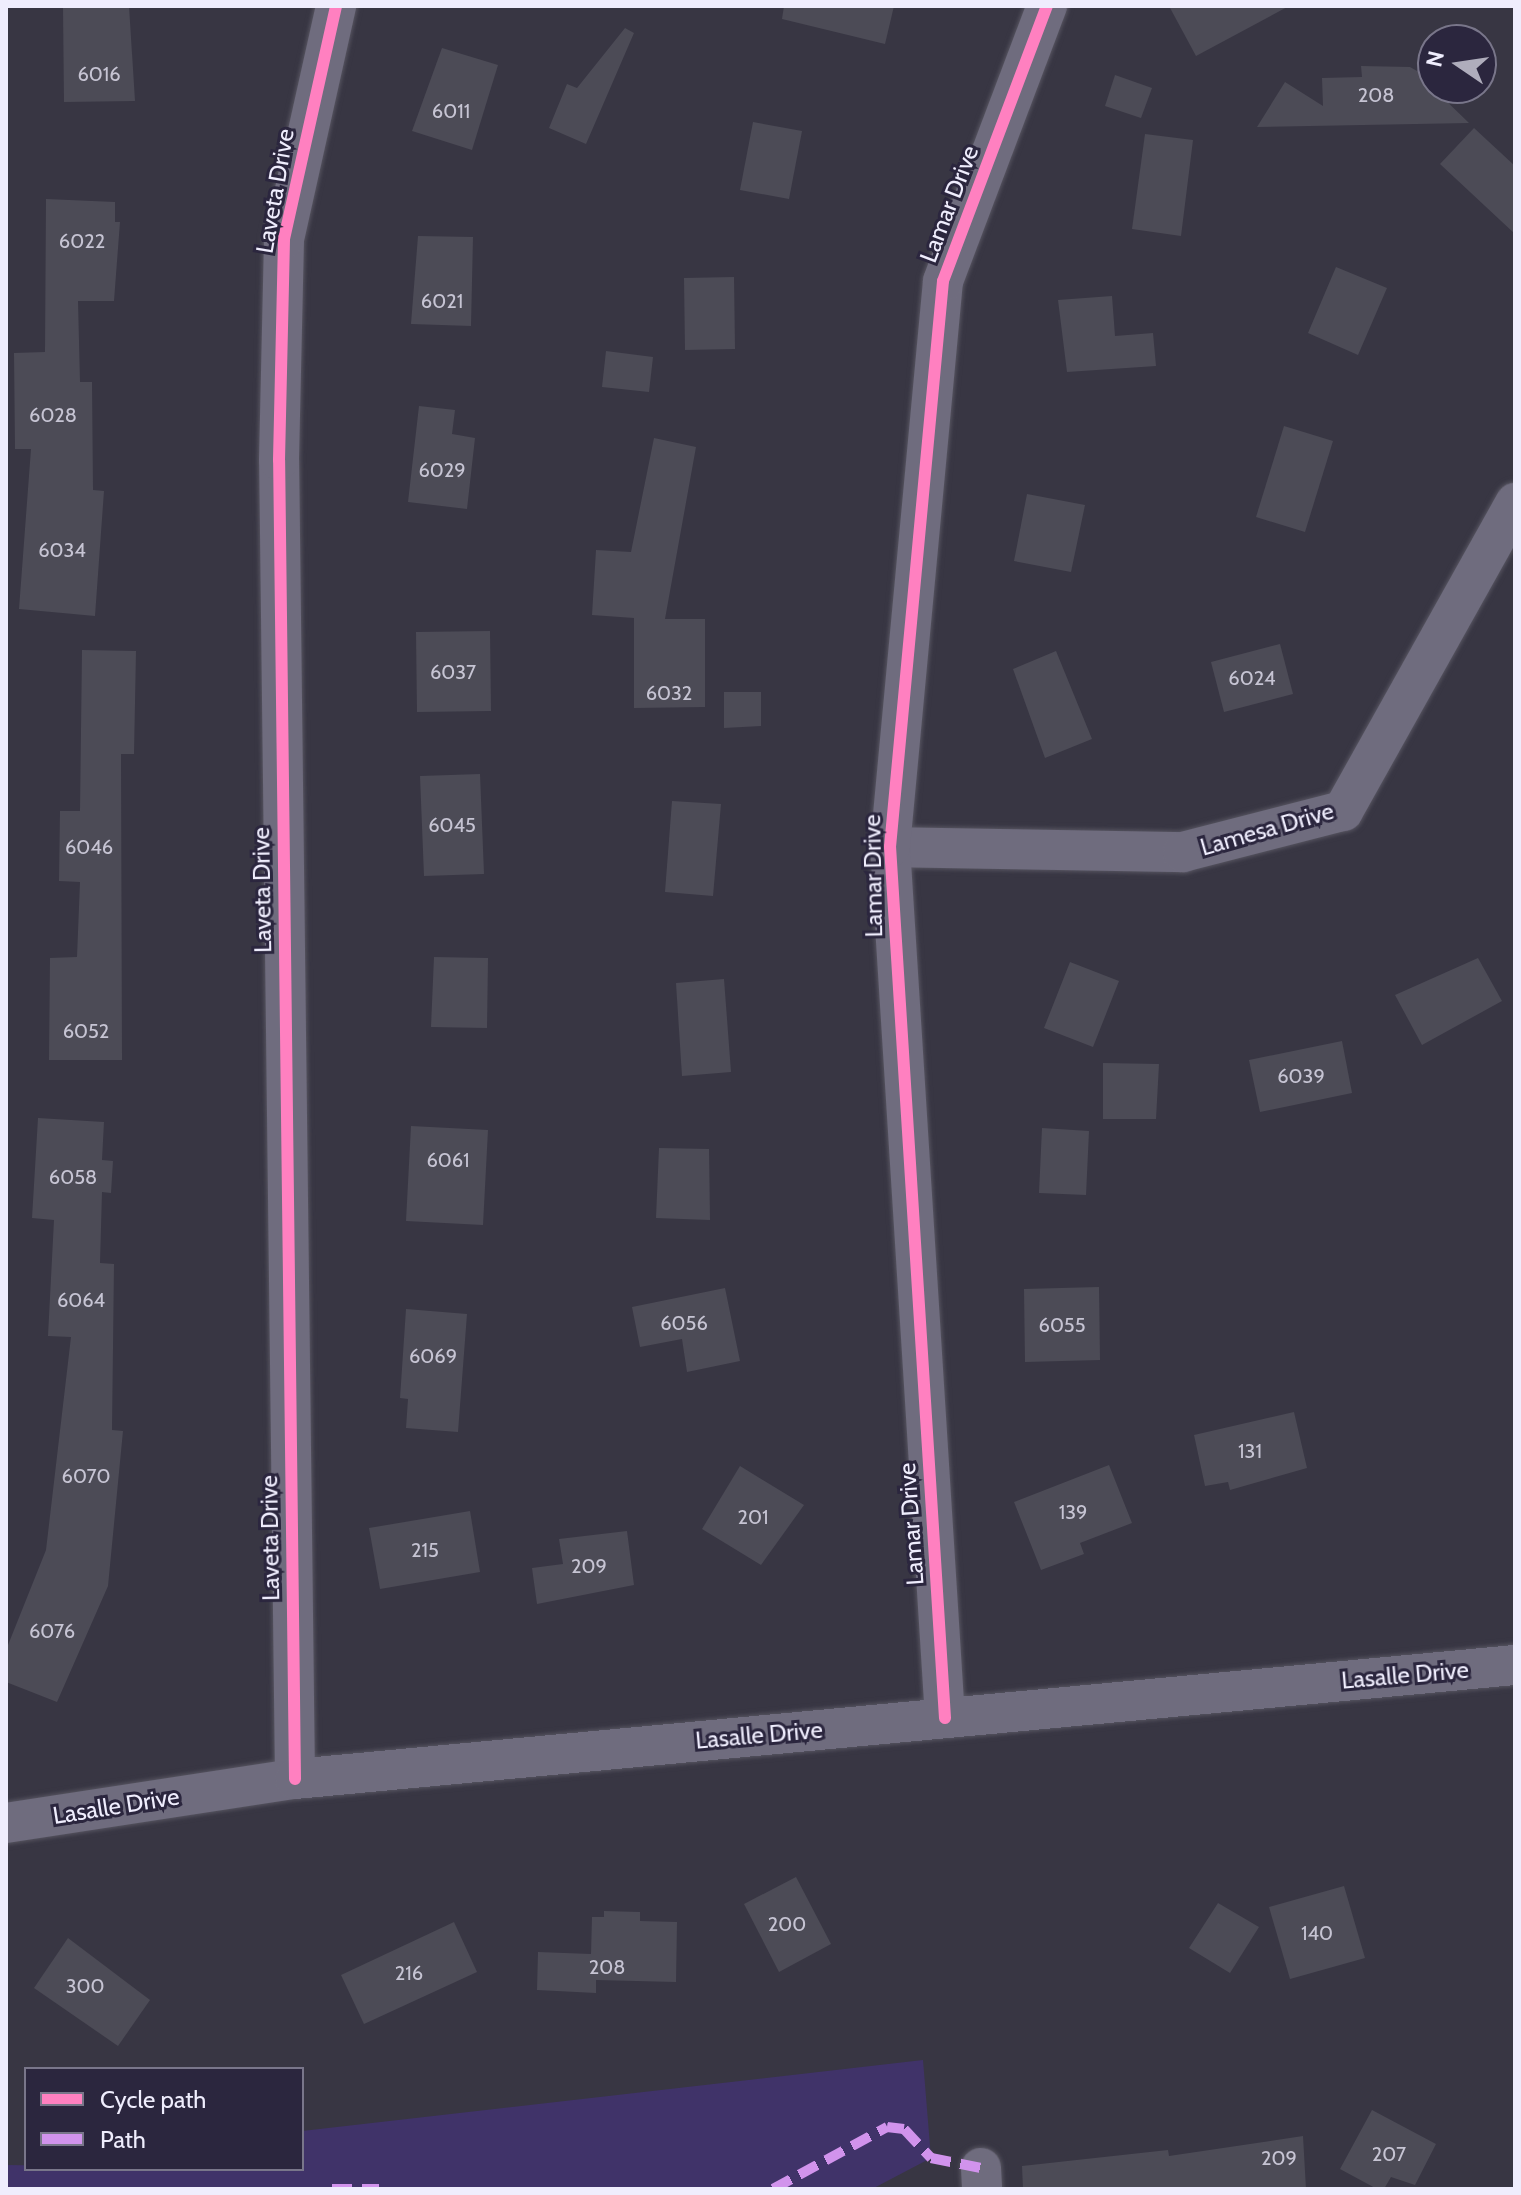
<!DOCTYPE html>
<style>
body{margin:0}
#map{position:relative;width:1521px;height:2195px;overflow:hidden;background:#383643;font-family:Cabin,sans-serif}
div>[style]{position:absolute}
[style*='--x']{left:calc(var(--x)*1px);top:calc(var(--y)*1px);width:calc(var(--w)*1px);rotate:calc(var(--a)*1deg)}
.green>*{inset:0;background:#403369}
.building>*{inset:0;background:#4c4b56}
.roads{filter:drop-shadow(0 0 2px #565460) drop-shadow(0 0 2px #565460)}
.minor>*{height:40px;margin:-20px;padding:0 20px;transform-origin:20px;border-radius:20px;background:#6f6c7e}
.quiet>*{height:10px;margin-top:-5px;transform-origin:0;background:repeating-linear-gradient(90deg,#d193ec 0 20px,transparent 0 30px)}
.cycleway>*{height:12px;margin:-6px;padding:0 6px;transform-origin:6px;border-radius:6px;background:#ff80c0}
span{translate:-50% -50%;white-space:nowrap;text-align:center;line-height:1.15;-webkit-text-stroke:6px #2b263e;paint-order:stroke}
.number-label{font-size:20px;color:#c6c4d3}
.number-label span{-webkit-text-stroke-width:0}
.street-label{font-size:24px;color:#efedfd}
.frame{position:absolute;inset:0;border:8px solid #efedfd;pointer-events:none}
.legend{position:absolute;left:24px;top:2067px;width:280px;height:104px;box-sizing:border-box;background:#2b263e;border:2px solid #79768a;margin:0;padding:10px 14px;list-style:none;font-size:24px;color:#efedfd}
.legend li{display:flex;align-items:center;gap:16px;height:40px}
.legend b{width:40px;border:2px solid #79768a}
.north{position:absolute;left:1417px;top:24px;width:80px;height:80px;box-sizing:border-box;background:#2b263e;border:2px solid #79768a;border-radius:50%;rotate:283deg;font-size:22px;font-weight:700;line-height:32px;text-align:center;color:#efedfd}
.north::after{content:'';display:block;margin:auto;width:28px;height:36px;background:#afadbc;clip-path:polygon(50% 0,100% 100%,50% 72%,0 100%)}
</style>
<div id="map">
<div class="green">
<div style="clip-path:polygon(923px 2060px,931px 2158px,872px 2189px,6px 2189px,6px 2165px,302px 2169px,302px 2131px)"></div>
</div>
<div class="building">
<div style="clip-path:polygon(63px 6px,129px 6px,135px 101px,64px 102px)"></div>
<div style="clip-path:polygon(784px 6px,894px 6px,885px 44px,782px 19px)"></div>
<div style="clip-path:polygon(1169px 6px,1289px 6px,1196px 56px)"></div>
<div style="clip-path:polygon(625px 28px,634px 33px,586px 144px,549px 128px,567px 84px,577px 88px)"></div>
<div style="clip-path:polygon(442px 48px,498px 65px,472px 150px,412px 131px)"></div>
<div style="clip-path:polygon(1361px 66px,1410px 67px,1433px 80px,1434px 89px,1469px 123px,1257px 127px,1285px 82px,1323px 106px,1322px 78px,1362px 77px)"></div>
<div style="clip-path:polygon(1115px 75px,1152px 88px,1141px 118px,1105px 106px)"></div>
<div style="clip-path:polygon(753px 122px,802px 131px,789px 199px,740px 190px)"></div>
<div style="clip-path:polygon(1474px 128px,1515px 166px,1515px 234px,1440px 164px)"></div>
<div style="clip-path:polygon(1145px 134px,1193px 140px,1181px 236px,1132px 229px)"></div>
<div style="clip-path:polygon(46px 199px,115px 202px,115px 222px,120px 222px,114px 301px,78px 301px,80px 382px,92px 382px,93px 490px,104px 491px,95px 616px,19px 609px,31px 449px,15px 449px,14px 353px,45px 352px)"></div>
<div style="clip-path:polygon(418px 236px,473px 237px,471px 326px,411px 324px)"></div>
<div style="clip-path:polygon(1336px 267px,1387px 288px,1358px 355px,1308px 333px)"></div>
<div style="clip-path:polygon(734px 277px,735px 349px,685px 350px,684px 278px)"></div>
<div style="clip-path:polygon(1112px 296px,1115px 336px,1153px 333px,1156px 366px,1067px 372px,1058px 300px)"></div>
<div style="clip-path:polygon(606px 351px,653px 357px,649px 392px,602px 387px)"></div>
<div style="clip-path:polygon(419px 406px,455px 410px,452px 434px,475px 438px,467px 509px,408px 502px)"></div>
<div style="clip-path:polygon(1284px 426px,1333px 441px,1305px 532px,1256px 517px)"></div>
<div style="clip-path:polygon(654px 438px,696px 447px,665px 619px,705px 619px,705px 707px,634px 708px,634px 618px,592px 615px,596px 550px,631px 552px)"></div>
<div style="clip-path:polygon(1027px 494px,1085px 505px,1071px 572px,1014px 561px)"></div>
<div style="clip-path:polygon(490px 631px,491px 711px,417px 712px,416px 632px)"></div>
<div style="clip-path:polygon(1280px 644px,1293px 694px,1224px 712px,1211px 662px)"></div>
<div style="clip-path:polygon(82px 650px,136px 651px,134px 754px,121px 754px,122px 1060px,49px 1060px,50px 958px,77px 957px,80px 882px,59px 881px,60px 811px,80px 811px)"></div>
<div style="clip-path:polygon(1056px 651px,1092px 739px,1045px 758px,1013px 669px)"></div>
<div style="clip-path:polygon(724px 692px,761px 692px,761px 726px,724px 728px)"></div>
<div style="clip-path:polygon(480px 774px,484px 874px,424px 876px,420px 776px)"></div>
<div style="clip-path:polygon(672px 801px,721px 804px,713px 896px,665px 892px)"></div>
<div style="clip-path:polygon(434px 957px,488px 958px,487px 1028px,431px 1027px)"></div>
<div style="clip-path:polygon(1478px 958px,1502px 1001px,1422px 1045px,1395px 995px)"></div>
<div style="clip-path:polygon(1070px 962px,1119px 981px,1093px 1047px,1044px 1028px)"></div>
<div style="clip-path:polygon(724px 979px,731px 1072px,682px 1076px,676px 983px)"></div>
<div style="clip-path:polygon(1342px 1041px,1352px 1093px,1260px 1112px,1249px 1060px)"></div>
<div style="clip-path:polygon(1103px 1063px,1159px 1064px,1156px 1119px,1103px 1119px)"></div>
<div style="clip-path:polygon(38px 1118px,104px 1122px,102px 1160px,113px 1161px,111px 1193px,102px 1192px,100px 1263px,114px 1264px,112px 1430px,123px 1431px,108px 1586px,57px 1702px,6px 1682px,6px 1650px,46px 1550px,71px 1337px,48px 1336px,54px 1220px,32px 1218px)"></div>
<div style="clip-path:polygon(411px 1126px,488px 1130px,483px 1225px,406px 1221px)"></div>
<div style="clip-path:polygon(1042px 1128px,1089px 1131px,1086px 1195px,1039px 1193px)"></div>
<div style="clip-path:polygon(659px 1148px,709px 1149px,710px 1220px,656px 1218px)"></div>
<div style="clip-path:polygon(1099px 1287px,1100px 1360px,1025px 1362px,1024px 1289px)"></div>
<div style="clip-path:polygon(725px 1288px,740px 1361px,687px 1372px,682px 1339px,640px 1347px,632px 1307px)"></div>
<div style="clip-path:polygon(406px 1309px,467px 1314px,458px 1432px,406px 1428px,408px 1399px,400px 1398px)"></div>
<div style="clip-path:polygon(1294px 1412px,1307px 1468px,1230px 1490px,1228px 1482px,1205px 1486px,1194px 1435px)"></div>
<div style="clip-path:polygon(1109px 1465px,1132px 1523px,1080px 1543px,1084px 1554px,1041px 1570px,1014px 1502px)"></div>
<div style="clip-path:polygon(740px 1466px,804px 1505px,761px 1565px,702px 1529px)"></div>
<div style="clip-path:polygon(470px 1511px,480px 1572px,380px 1589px,369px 1528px)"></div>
<div style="clip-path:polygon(627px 1531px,634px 1585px,537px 1604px,532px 1568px,563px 1564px,559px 1539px)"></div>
<div style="clip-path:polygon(796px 1877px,831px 1944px,779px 1972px,744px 1904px)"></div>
<div style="clip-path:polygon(1344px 1886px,1365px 1958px,1290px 1979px,1269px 1907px)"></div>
<div style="clip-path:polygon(1218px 1903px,1259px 1927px,1230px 1973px,1189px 1948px)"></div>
<div style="clip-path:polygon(604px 1911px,640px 1912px,640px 1921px,677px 1922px,676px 1982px,596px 1980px,596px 1993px,537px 1990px,538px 1952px,591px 1954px,592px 1917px,604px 1917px)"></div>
<div style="clip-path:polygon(454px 1922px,477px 1972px,364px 2024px,341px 1975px)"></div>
<div style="clip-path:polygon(68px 1938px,150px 2000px,118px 2046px,34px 1988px)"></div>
<div style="clip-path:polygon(1372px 2110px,1436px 2144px,1415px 2185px,1391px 2177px,1384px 2189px,1377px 2189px,1340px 2169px)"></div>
<div style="clip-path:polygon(1303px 2136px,1306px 2189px,1023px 2189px,1022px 2166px,1168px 2150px,1169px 2156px)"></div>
</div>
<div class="roads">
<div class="minor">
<div style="--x:890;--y:847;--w:293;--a:1"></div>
<div style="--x:1183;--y:852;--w:165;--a:-14.4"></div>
<div style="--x:1343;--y:811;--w:353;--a:-60.8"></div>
<div style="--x:945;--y:1718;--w:873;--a:-93.61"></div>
<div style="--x:890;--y:847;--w:568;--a:-84.65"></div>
<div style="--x:943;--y:281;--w:294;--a:-69.3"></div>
<div style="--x:295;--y:1779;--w:1319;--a:-90.69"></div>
<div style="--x:279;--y:460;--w:221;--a:-88.7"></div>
<div style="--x:284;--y:239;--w:239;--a:-77.4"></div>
<div style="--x:6;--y:1823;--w:292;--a:-8.7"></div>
<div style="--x:295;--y:1779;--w:1225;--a:-5.34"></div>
<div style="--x:981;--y:2168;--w:21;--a:87"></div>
</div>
</div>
<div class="quiet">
<div style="--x:332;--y:2189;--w:47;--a:0"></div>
<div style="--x:773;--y:2189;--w:130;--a:-28.5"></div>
<div style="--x:887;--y:2127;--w:17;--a:7"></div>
<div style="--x:904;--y:2129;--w:40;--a:47"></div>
<div style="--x:931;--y:2158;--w:51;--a:11.3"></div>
</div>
<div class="cycleway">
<div style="--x:945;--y:1718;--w:873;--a:-93.61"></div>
<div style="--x:890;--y:847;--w:568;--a:-84.65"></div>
<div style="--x:943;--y:281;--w:294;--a:-69.3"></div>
<div style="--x:295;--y:1779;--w:1319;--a:-90.69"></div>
<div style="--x:279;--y:460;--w:221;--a:-88.7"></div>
<div style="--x:284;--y:239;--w:239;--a:-77.4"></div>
</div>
<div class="number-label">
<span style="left:99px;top:74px">6016</span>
<span style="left:1376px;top:95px">208</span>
<span style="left:451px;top:111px">6011</span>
<span style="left:82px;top:241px">6022</span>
<span style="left:442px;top:301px">6021</span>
<span style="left:53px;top:415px">6028</span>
<span style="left:442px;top:470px">6029</span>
<span style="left:62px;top:550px">6034</span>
<span style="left:453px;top:672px">6037</span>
<span style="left:1252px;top:678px">6024</span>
<span style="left:669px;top:693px">6032</span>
<span style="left:452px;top:825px">6045</span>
<span style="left:89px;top:847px">6046</span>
<span style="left:86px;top:1031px">6052</span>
<span style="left:1301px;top:1076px">6039</span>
<span style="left:448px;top:1160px">6061</span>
<span style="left:73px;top:1177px">6058</span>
<span style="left:81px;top:1300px">6064</span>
<span style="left:684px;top:1323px">6056</span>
<span style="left:1062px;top:1325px">6055</span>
<span style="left:433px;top:1356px">6069</span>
<span style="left:1250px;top:1451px">131</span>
<span style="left:86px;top:1476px">6070</span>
<span style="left:1073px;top:1512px">139</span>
<span style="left:753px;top:1517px">201</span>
<span style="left:425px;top:1550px">215</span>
<span style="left:589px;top:1566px">209</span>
<span style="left:52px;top:1631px">6076</span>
<span style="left:787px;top:1924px">200</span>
<span style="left:1317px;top:1933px">140</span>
<span style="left:607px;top:1967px">208</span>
<span style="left:409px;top:1973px">216</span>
<span style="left:85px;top:1986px">300</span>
<span style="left:1389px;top:2154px">207</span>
<span style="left:1279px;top:2158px">209</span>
</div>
<div class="street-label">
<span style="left:275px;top:191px;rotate:-80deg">Laveta Drive</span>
<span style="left:949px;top:204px;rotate:-69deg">Lamar Drive</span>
<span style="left:1267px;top:829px;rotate:-16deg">Lamesa Drive</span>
<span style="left:873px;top:876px;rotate:-91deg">Lamar Drive</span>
<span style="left:262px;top:890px;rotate:-91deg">Laveta Drive</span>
<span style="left:911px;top:1524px;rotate:-94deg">Lamar Drive</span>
<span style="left:270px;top:1538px;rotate:-91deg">Laveta Drive</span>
<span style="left:1405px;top:1675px;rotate:-5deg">Lasalle Drive</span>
<span style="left:759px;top:1735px;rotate:-5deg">Lasalle Drive</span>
<span style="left:116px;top:1806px;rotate:-9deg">Lasalle Drive</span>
</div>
<div class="frame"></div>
<ul class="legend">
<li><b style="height:10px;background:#ff80c0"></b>Cycle path</li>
<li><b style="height:10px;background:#d193ec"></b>Path</li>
</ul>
<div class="north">N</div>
</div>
